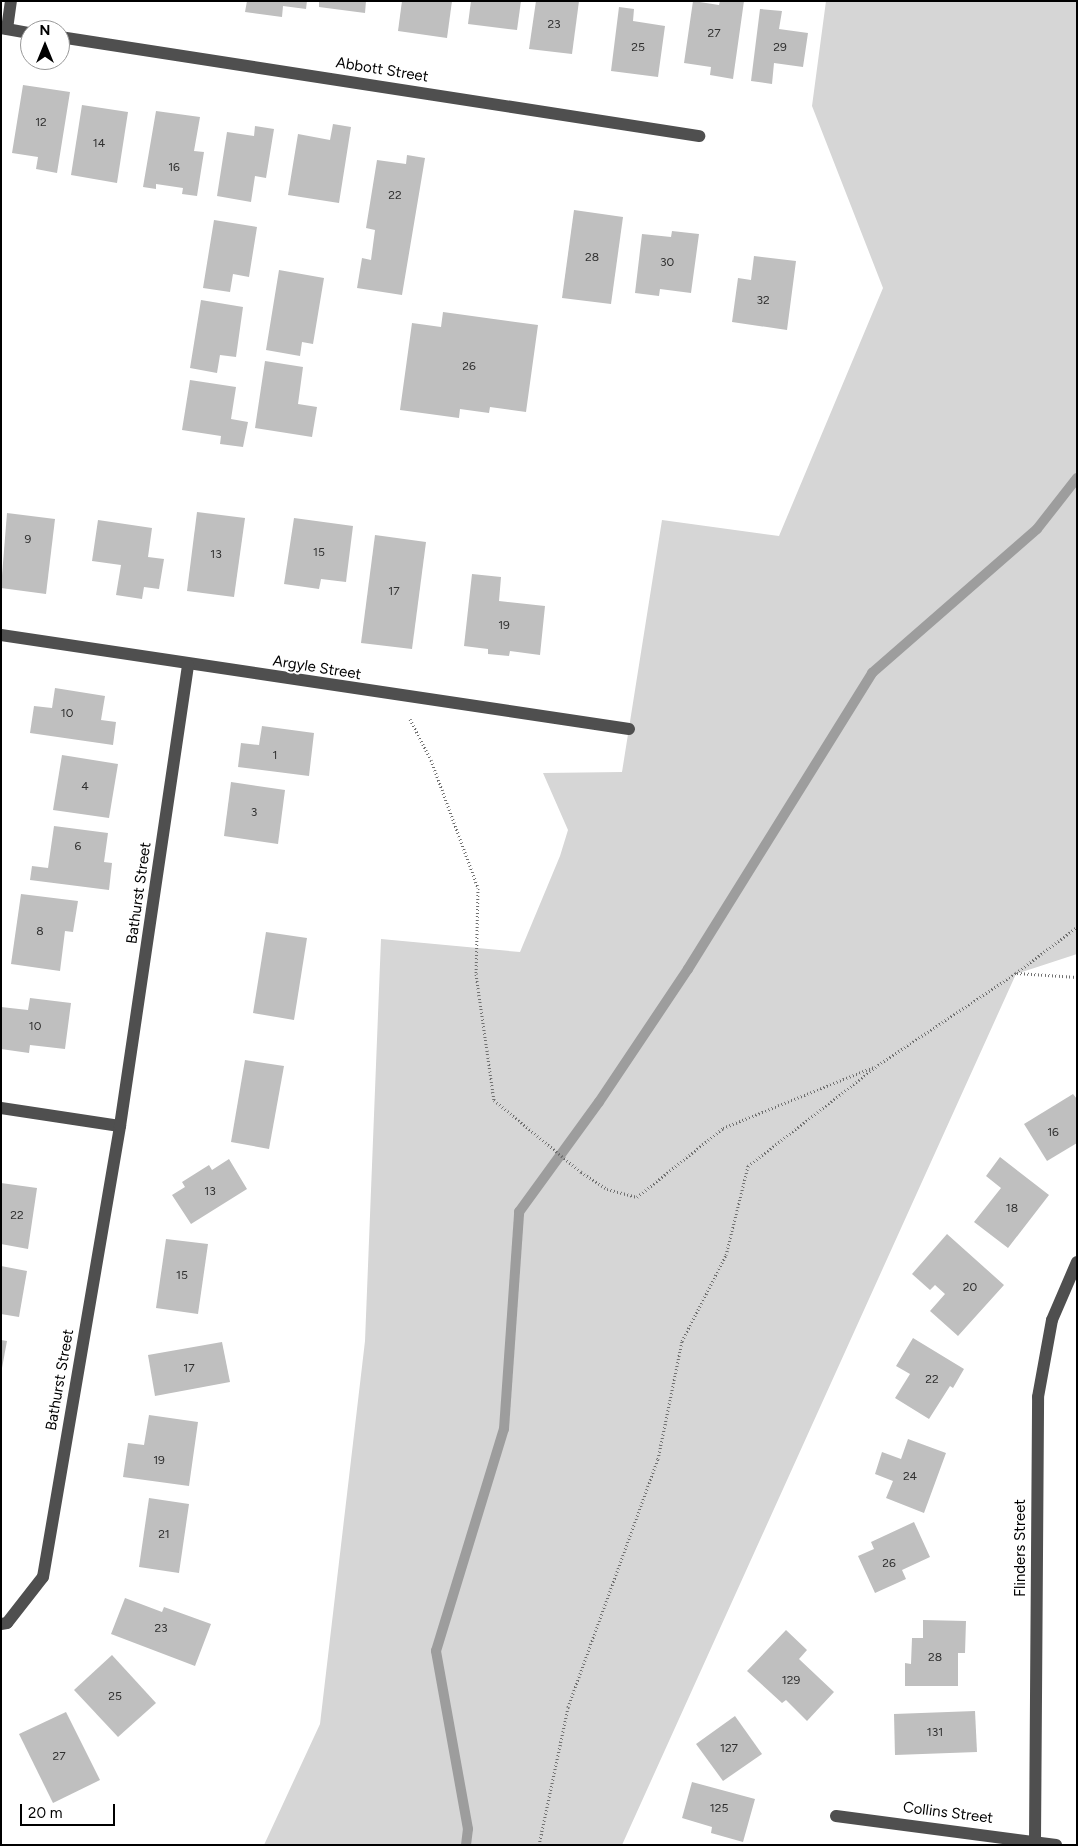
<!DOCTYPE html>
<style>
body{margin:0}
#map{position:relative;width:1078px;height:1846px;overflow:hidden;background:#fff;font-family:Figtree,sans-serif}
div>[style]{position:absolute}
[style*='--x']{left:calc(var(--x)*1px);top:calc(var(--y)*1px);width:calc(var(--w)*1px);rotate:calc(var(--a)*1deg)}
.green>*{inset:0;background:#d6d6d6}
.stream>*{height:10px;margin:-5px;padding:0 5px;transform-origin:5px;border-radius:5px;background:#9d9d9d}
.building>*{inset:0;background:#bfbfbf}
.path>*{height:3px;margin-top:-1.5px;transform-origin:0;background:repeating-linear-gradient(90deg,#717171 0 1px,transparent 0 3.5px)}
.minor>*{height:12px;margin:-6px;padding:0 6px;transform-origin:6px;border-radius:6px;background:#4f4f4f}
span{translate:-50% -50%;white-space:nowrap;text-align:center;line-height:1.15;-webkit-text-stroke:4px #fff;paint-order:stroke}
.number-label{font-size:12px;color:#303030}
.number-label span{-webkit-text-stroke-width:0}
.street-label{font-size:15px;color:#000}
.frame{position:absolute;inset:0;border:2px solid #000;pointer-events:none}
.north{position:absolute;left:20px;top:20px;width:50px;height:50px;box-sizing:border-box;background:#fff;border:1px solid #999;border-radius:50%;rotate:0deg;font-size:14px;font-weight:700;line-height:20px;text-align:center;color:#000}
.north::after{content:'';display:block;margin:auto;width:18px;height:22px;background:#000;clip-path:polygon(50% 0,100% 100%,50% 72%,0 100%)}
.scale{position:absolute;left:20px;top:1804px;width:95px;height:22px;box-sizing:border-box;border:2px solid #000;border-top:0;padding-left:6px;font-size:15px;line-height:18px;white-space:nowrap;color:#000;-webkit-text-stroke:4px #fff;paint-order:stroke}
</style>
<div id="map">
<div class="green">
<div style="clip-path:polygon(826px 1px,1077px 1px,1077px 954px,1016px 974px,622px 1845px,264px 1845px,320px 1724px,365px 1341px,381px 939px,520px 952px,560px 856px,568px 830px,543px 773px,622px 772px,662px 520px,779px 536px,883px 288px,812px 106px)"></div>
</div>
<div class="stream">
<div style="--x:466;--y:1845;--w:16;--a:-83"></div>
<div style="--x:468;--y:1829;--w:181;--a:-100.2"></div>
<div style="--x:436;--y:1651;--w:232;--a:-73"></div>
<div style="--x:504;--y:1429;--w:218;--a:-86"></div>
<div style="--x:519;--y:1212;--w:136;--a:-54"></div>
<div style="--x:599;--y:1102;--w:160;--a:-56.2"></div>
<div style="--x:688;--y:969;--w:349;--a:-58.1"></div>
<div style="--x:872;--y:673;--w:219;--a:-41.1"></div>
<div style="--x:1037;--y:529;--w:65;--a:-51.9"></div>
</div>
<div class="building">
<div style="clip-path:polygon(247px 1px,307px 1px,306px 9px,283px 6px,282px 17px,245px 12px)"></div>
<div style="clip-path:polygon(319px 1px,366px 1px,365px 13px,319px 7px)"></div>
<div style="clip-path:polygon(402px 1px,452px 1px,447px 38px,398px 31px)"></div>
<div style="clip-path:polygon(471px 1px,521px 1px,517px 30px,468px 24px)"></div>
<div style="clip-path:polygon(536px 1px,579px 1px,572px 54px,529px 49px)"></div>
<div style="clip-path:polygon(693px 1px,719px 5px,720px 1px,744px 1px,733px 79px,710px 75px,711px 67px,684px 63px)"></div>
<div style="clip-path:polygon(619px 7px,634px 9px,633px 21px,665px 26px,658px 77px,611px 71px)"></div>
<div style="clip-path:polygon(760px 9px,782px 11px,779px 29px,808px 33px,803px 67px,774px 63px,772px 84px,751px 81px)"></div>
<div style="clip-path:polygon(23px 85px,70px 92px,57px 173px,36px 169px,38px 157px,12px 153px)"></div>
<div style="clip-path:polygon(82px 105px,128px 112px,117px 183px,71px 175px)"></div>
<div style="clip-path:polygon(156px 111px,200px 117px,194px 151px,204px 152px,197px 196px,182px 194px,183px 188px,156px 184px,156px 189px,143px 187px)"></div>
<div style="clip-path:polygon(333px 124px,351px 127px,339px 203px,288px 195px,298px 134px,330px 140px)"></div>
<div style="clip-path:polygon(255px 126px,274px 129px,266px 178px,255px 176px,251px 202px,217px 196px,227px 132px,254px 136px)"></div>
<div style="clip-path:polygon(407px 155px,425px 158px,402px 295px,357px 288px,362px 258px,371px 260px,375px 230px,366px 228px,377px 160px,406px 164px)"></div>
<div style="clip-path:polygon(574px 210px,623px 217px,611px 304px,562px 298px)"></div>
<div style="clip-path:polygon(214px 220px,257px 227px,249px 277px,233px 274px,230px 292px,203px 288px)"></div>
<div style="clip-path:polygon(672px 231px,699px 234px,691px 293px,660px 289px,659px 296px,635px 293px,642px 234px,671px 237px)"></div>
<div style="clip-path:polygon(754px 256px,796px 261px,787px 330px,732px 322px,738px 278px,751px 280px)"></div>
<div style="clip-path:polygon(279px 270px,324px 278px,313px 344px,302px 342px,300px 356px,266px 350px)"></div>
<div style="clip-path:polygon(201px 300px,243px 307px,236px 357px,220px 355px,217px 373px,190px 368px)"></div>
<div style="clip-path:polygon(443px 312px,538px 325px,526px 412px,490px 407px,489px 413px,460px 409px,459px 418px,400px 410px,412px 323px,441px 327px)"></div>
<div style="clip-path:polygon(265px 361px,303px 367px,298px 404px,317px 407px,312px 437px,255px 428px)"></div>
<div style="clip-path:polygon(190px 380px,236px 387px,231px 419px,248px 422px,243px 447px,220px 444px,221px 436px,182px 430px)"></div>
<div style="clip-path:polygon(197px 512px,245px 518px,234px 597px,187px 591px)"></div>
<div style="clip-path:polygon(7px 513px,55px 519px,46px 594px,1px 588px)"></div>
<div style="clip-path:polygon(294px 518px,353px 526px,346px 582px,321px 579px,319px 589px,284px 584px)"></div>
<div style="clip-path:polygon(98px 520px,152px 528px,148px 557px,164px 559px,159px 589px,144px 587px,142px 599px,116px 595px,121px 565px,92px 561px)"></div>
<div style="clip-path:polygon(375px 535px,426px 542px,412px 649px,361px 643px)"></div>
<div style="clip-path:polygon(472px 574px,501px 577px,499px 601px,545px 606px,540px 655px,510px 651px,509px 656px,488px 654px,488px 649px,464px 646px)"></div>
<div style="clip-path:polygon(55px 688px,105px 696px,101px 720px,116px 722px,113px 745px,30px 733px,34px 706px,52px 708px)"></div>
<div style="clip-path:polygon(262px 726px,314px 733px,309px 776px,238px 767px,241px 743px,259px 745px)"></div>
<div style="clip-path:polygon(62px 755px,118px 764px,109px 818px,53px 810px)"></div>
<div style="clip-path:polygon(231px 782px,285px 790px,278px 844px,224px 836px)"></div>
<div style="clip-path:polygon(54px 826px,108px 833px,104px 862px,112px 863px,109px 890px,30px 880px,32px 866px,48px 868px)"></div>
<div style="clip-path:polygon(21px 894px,78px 901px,73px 932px,65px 931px,60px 971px,11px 964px)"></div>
<div style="clip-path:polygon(266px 932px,307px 938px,294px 1020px,253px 1013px)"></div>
<div style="clip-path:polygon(30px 998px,71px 1003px,65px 1049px,30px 1045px,29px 1053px,1px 1049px,1px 1007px,28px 1010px)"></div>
<div style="clip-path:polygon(245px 1060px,284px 1066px,269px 1149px,231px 1142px)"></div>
<div style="clip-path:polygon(1073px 1094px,1077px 1099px,1077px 1143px,1047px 1161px,1024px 1124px)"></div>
<div style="clip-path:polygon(1000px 1157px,1049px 1195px,1008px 1248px,974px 1222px,1001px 1188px,986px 1176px)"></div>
<div style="clip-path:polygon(229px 1159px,247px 1189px,191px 1224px,172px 1195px,185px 1187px,182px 1182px,209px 1165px,212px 1170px)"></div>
<div style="clip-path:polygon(1px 1183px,37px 1188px,28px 1249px,1px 1244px)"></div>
<div style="clip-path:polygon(947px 1234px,1004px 1285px,958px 1336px,930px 1311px,945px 1294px,935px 1285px,930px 1290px,912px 1274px)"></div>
<div style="clip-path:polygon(166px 1239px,208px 1244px,198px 1314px,156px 1308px)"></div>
<div style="clip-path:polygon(1px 1266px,27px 1271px,19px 1317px,1px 1314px)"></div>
<div style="clip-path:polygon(913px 1338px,964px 1369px,953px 1388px,950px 1386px,929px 1419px,895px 1398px,910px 1374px,896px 1366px)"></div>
<div style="clip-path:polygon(1px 1340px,7px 1341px,2px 1368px,1px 1368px)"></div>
<div style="clip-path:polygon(222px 1342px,230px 1382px,155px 1396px,148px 1355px)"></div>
<div style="clip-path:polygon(149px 1415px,198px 1422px,189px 1486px,123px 1477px,128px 1443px,144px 1445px)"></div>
<div style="clip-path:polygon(908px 1439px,946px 1453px,924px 1513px,886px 1498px,893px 1481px,875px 1474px,882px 1452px,901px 1459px)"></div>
<div style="clip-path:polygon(149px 1498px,189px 1504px,179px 1573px,139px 1567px)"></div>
<div style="clip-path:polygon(914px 1522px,930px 1557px,902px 1570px,906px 1579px,875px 1593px,858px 1556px,874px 1549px,871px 1542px)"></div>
<div style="clip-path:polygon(125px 1598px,162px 1612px,164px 1607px,211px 1624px,195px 1666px,111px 1634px)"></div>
<div style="clip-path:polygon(923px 1620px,966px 1621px,965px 1653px,958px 1653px,958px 1686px,905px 1686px,905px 1663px,911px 1664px,912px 1638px,923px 1638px)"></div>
<div style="clip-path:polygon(786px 1630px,807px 1650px,799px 1659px,834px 1692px,807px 1721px,786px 1700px,782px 1703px,747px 1671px)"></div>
<div style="clip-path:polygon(112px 1655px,156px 1703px,118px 1737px,74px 1690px)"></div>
<div style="clip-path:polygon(975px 1711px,977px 1752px,895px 1755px,894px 1714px)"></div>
<div style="clip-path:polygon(66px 1712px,100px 1780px,53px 1803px,19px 1734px)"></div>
<div style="clip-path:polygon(735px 1716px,762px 1754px,723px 1781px,696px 1744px)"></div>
<div style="clip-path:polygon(692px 1782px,755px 1799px,743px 1842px,711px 1833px,712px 1827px,682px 1818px)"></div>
</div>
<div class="path">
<div style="--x:410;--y:719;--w:46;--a:62.9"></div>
<div style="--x:431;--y:760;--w:136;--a:69.8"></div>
<div style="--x:478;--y:888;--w:86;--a:91.3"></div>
<div style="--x:476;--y:974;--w:127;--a:81.9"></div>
<div style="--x:494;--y:1100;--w:113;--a:39.6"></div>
<div style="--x:581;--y:1172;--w:31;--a:33"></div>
<div style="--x:607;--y:1189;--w:31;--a:15"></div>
<div style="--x:637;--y:1197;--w:110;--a:-38.7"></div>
<div style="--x:723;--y:1128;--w:162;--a:-22.1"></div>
<div style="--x:1017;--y:973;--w:60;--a:3.8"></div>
<div style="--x:539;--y:1845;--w:141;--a:-78.1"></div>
<div style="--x:568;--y:1707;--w:264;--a:-70.1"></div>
<div style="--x:658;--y:1459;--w:120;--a:-78.5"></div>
<div style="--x:682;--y:1341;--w:97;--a:-62.9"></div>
<div style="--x:726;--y:1255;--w:92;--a:-76.1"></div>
<div style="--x:748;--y:1166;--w:165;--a:-37.8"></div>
<div style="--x:878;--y:1065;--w:166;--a:-33.7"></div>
<div style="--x:1016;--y:973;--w:76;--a:-37"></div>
</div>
<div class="minor">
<div style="--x:1;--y:28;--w:29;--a:10"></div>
<div style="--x:7;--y:29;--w:28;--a:-82"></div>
<div style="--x:60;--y:37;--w:647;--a:8.81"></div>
<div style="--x:1;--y:635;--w:635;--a:8.51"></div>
<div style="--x:1;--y:1108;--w:120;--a:8.6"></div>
<div style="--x:1;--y:1624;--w:6;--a:-9"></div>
<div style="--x:7;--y:1623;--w:58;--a:-52"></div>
<div style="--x:43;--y:1577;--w:458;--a:-80.3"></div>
<div style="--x:120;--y:1126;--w:466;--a:-81.6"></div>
<div style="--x:836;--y:1816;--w:222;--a:7.5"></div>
<div style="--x:1035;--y:1841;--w:444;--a:-89.6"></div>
<div style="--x:1038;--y:1397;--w:78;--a:-79.7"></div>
<div style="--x:1052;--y:1320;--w:63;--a:-66.7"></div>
</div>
<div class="number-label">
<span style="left:554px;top:25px">23</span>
<span style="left:714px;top:34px">27</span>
<span style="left:638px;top:48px">25</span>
<span style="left:780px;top:48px">29</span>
<span style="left:41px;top:123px">12</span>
<span style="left:99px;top:144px">14</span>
<span style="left:174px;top:168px">16</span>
<span style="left:395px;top:196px">22</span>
<span style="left:592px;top:258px">28</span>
<span style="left:667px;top:263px">30</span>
<span style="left:763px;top:301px">32</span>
<span style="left:469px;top:367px">26</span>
<span style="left:28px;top:540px">9</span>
<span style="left:319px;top:553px">15</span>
<span style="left:216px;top:555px">13</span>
<span style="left:394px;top:592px">17</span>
<span style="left:504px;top:626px">19</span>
<span style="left:67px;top:714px">10</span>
<span style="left:275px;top:756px">1</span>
<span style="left:85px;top:787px">4</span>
<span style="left:254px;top:813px">3</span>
<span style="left:78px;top:847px">6</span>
<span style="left:40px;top:932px">8</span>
<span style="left:35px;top:1027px">10</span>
<span style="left:1053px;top:1133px">16</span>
<span style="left:210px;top:1192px">13</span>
<span style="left:1012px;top:1209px">18</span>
<span style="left:17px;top:1216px">22</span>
<span style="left:182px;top:1276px">15</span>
<span style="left:970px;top:1288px">20</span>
<span style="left:189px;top:1369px">17</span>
<span style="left:932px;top:1380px">22</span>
<span style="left:159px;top:1461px">19</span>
<span style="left:910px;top:1477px">24</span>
<span style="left:164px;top:1535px">21</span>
<span style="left:889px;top:1564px">26</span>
<span style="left:161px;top:1629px">23</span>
<span style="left:935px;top:1658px">28</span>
<span style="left:791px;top:1681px">129</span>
<span style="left:115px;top:1697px">25</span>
<span style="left:935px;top:1733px">131</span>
<span style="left:729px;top:1749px">127</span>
<span style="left:59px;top:1757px">27</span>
<span style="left:719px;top:1809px">125</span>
</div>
<div class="street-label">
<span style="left:382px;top:70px;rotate:9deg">Abbott Street</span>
<span style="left:317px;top:668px;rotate:9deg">Argyle Street</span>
<span style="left:139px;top:893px;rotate:-82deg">Bathurst Street</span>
<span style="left:60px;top:1380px;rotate:-80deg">Bathurst Street</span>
<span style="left:1021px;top:1548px;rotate:-90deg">Flinders Street</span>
<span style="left:948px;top:1813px;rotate:7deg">Collins Street</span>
</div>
<div class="frame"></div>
<div class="north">N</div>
<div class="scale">20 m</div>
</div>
